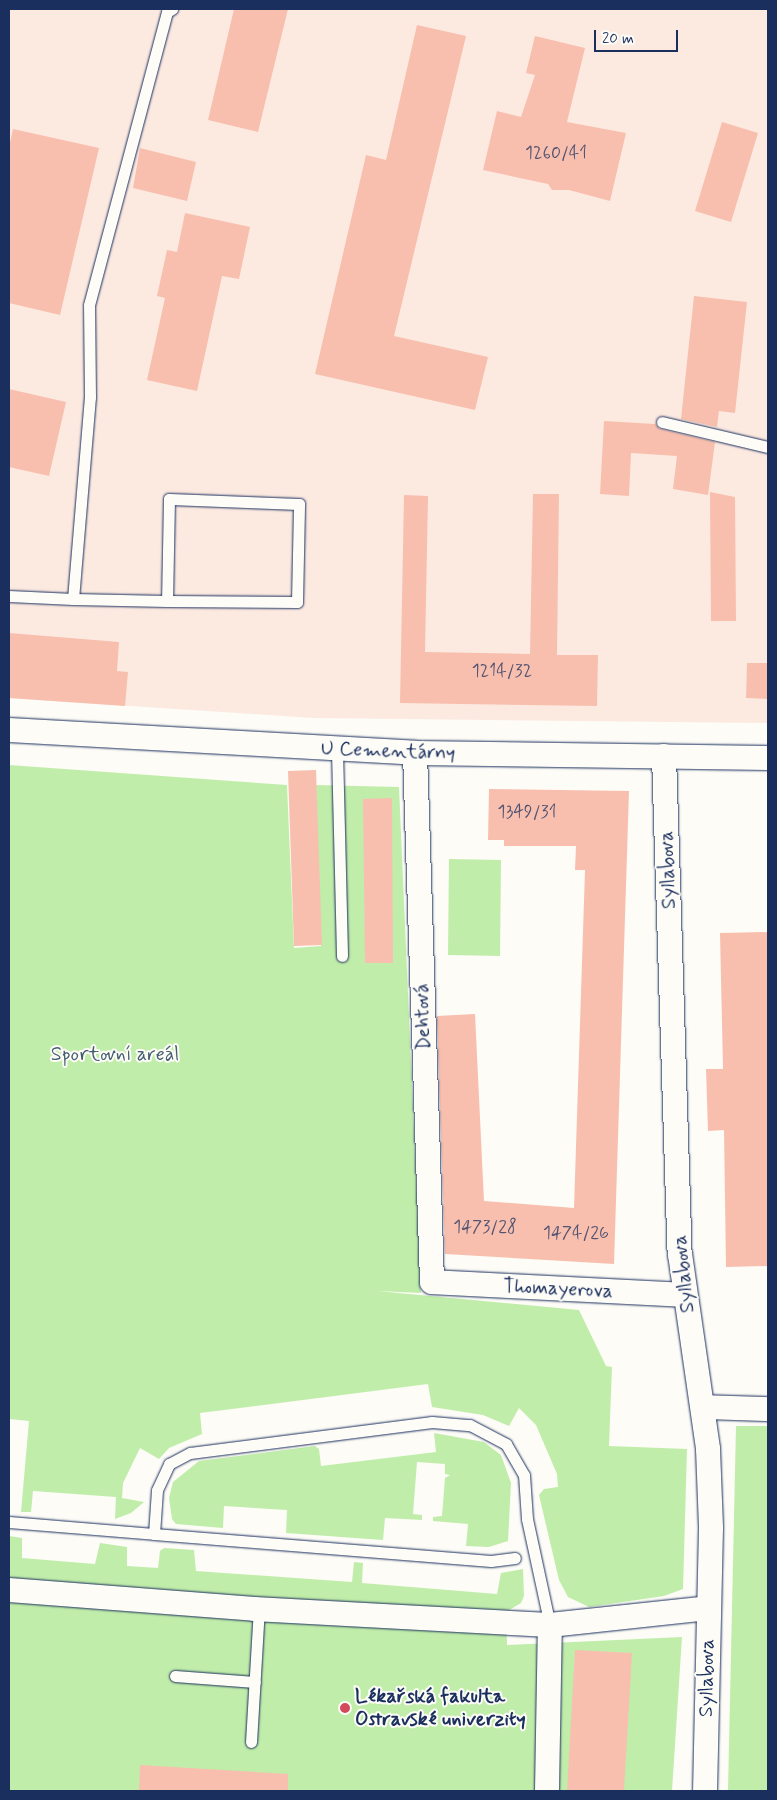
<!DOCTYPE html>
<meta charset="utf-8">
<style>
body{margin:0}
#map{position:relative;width:777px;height:1800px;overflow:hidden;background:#fdfcf7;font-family:Mynerve,sans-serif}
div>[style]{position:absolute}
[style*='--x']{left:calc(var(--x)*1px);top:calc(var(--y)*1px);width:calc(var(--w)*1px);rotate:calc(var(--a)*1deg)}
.built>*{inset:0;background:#fceae1}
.green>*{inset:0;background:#c1edaa}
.building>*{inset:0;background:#f8bfae}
.roads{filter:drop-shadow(0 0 1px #1b2f5e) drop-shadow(0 0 1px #1b2f5e)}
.service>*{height:11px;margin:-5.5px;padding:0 5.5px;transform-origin:5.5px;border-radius:5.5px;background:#fdfcf7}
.minor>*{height:24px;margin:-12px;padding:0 12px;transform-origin:12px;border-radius:12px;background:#fdfcf7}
.dots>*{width:14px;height:14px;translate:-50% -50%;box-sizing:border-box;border:2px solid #fdfcf7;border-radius:50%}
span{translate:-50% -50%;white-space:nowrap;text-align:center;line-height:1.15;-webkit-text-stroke:4px #fdfcf7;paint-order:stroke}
.number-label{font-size:18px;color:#525372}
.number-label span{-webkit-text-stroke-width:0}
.street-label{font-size:20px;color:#1b2f5e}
.park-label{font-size:20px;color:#445e71}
.poi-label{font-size:20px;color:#1b2f5e;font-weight:700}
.left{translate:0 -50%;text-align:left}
.frame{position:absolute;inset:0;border:10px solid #1b2f5e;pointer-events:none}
.scale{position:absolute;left:594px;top:30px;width:84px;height:22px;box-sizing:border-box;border:2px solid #1b2f5e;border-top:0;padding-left:6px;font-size:15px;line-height:18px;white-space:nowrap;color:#1b2f5e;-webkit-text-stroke:4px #fdfcf7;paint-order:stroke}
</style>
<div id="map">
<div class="built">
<div style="clip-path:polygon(9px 9px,768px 9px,768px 723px,313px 718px,9px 698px)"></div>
</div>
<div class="green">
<div style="clip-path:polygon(9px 765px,287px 785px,294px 948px,321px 946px,316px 785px,399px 787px,421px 1293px,377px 1291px,579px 1310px,606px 1366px,612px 1367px,609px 1446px,687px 1449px,683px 1589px,664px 1596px,589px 1607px,568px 1597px,559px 1580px,539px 1495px,544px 1489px,558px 1487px,557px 1474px,536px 1425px,519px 1408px,509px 1426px,483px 1415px,432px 1407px,428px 1384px,200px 1413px,202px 1434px,169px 1448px,159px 1459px,140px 1448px,123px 1483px,122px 1498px,144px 1502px,131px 1513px,115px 1519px,116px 1497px,33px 1491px,31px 1512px,21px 1512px,29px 1421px,9px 1419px)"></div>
<div style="clip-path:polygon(449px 859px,501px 860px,500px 956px,448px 955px)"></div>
<div style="clip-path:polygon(736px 1426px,768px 1426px,768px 1791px,728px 1791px)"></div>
<div style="clip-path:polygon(434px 1433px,484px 1442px,501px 1455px,511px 1483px,508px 1541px,489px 1547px,466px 1546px,468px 1524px,433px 1521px,433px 1517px,442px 1516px,445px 1478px,450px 1475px,445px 1474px,445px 1464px,417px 1462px,413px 1514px,422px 1515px,422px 1520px,385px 1518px,383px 1540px,286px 1533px,287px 1510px,224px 1506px,223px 1528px,176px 1524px,172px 1519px,169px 1498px,173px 1482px,199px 1461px,315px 1446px,319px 1449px,321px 1466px,436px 1452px)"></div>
<div style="clip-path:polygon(9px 1536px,22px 1538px,22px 1558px,95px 1564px,100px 1543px,127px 1547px,127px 1566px,158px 1568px,160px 1551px,164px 1548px,194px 1550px,196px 1571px,352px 1582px,354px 1562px,363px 1563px,362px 1583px,497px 1594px,501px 1573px,523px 1569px,524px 1596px,521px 1603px,506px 1612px,507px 1645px,682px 1637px,672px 1791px,9px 1791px)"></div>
</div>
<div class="building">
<div style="clip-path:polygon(234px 9px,288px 9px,258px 132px,208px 120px)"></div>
<div style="clip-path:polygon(417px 25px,466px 36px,394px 336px,488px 357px,475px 410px,315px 374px,366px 155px,386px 160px)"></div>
<div style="clip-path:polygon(535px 36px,585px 48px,567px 122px,626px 133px,610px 201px,569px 190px,552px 190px,548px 184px,483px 170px,497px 111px,521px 117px,535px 75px,526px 73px)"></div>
<div style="clip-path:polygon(722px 122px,758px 133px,731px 222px,695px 211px)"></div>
<div style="clip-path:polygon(13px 129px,99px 148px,60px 315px,9px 303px,9px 147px)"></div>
<div style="clip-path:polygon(140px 148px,196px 162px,187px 201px,133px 188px)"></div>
<div style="clip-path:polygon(185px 213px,250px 227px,239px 279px,222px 276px,197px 391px,147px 380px,165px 298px,157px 296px,167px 250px,177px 252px)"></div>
<div style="clip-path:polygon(694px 296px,747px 302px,735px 413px,719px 411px,717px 427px,681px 419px)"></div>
<div style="clip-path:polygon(9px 389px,66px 402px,49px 476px,9px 467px)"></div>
<div style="clip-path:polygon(604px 421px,655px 424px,660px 429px,715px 442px,708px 495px,673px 489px,677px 456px,631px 453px,629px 496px,600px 494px)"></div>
<div style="clip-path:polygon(710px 492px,735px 497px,736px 621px,711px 621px)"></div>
<div style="clip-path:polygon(533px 494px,559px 494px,557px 655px,598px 655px,597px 706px,400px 703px,404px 495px,428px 496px,425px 652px,530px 654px)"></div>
<div style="clip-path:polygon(9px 633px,119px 642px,117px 671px,128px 672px,125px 706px,9px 698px)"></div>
<div style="clip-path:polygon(747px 663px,768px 663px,768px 699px,746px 698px)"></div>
<div style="clip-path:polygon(316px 770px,322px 945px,294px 946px,288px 771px)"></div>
<div style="clip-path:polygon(489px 789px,629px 791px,614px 1264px,445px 1254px,437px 1016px,475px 1014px,484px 1201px,574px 1208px,585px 870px,575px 870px,576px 846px,504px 846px,504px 840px,488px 840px)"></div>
<div style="clip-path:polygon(392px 798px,393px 963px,365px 963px,363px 799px)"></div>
<div style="clip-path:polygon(768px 932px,768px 1266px,726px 1267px,724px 1130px,708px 1131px,706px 1069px,723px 1069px,720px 933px)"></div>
<div style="clip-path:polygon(575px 1650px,632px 1653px,624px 1791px,567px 1791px)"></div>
<div style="clip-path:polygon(140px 1765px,288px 1774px,288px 1791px,139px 1791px)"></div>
</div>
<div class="roads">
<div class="service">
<div style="--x:662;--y:422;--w:109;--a:13.3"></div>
<div style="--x:9;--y:596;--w:64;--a:2.7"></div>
<div style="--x:73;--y:599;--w:203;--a:-85.2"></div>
<div style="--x:90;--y:397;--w:92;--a:-90.6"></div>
<div style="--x:89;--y:305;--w:303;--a:-75.1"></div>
<div style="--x:167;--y:12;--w:6;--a:-31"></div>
<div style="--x:73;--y:599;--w:94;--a:1.2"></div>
<div style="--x:167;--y:601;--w:130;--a:0.4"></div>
<div style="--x:297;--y:602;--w:98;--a:-88.8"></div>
<div style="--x:299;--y:504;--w:130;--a:-177.8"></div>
<div style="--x:169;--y:499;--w:102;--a:91.1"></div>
<div style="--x:337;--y:750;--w:206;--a:88.6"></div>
<div style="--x:9;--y:1522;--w:145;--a:4.7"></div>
<div style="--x:154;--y:1534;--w:44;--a:-86.1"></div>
<div style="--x:157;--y:1490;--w:29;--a:-65"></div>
<div style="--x:169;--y:1464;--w:24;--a:-28"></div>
<div style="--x:190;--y:1453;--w:244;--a:-7.3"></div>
<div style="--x:432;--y:1422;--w:38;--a:5"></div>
<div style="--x:470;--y:1425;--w:41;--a:27.8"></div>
<div style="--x:506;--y:1444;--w:36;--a:60"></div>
<div style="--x:524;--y:1475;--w:44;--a:86.1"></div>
<div style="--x:527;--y:1519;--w:108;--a:77.8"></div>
<div style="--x:154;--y:1534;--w:338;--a:4.6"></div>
<div style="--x:491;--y:1561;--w:24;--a:-7"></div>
<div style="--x:175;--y:1676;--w:80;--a:4.3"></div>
<div style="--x:251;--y:1742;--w:133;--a:-86.6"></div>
</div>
<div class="minor">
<div style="--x:9;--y:730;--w:407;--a:3.2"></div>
<div style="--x:415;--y:753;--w:353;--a:0.8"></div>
<div style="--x:415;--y:753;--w:529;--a:88.16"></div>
<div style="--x:432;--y:1282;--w:253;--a:2.9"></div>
<div style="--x:664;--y:756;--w:498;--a:88.2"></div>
<div style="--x:680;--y:1254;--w:197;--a:81.8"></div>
<div style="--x:708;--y:1449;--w:79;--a:87.8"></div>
<div style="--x:711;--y:1528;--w:263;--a:91.3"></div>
<div style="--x:703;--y:1407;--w:65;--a:1.8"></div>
<div style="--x:9;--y:1590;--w:246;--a:4.4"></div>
<div style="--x:254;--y:1609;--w:296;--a:3.1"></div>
<div style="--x:550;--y:1625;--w:159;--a:-6.1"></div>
<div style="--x:547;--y:1791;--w:166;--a:-89"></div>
</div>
</div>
<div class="dots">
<div style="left:345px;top:1708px;background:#d1495b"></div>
</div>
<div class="number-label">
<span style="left:556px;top:153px">1260/41</span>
<span style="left:502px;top:671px">1214/32</span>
<span style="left:527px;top:812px">1349/31</span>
<span style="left:485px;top:1227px">1473/28</span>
<span style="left:576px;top:1233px">1474/26</span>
</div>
<div class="street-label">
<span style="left:388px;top:751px;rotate:2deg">U Cementárny</span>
<span style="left:668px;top:870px;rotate:-92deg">Syllabova</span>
<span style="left:423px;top:1017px;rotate:-92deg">Dehtová</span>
<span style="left:684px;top:1274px;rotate:-96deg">Syllabova</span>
<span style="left:558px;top:1289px;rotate:3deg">Thomayerova</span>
<span style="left:707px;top:1678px;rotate:-89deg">Syllabova</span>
</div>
<div class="park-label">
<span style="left:115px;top:1054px">Sportovní areál</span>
</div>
<div class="poi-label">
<span class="left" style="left:355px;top:1708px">Lékařská fakulta<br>Ostravské univerzity</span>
</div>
<div class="frame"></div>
<div class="scale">20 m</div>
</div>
